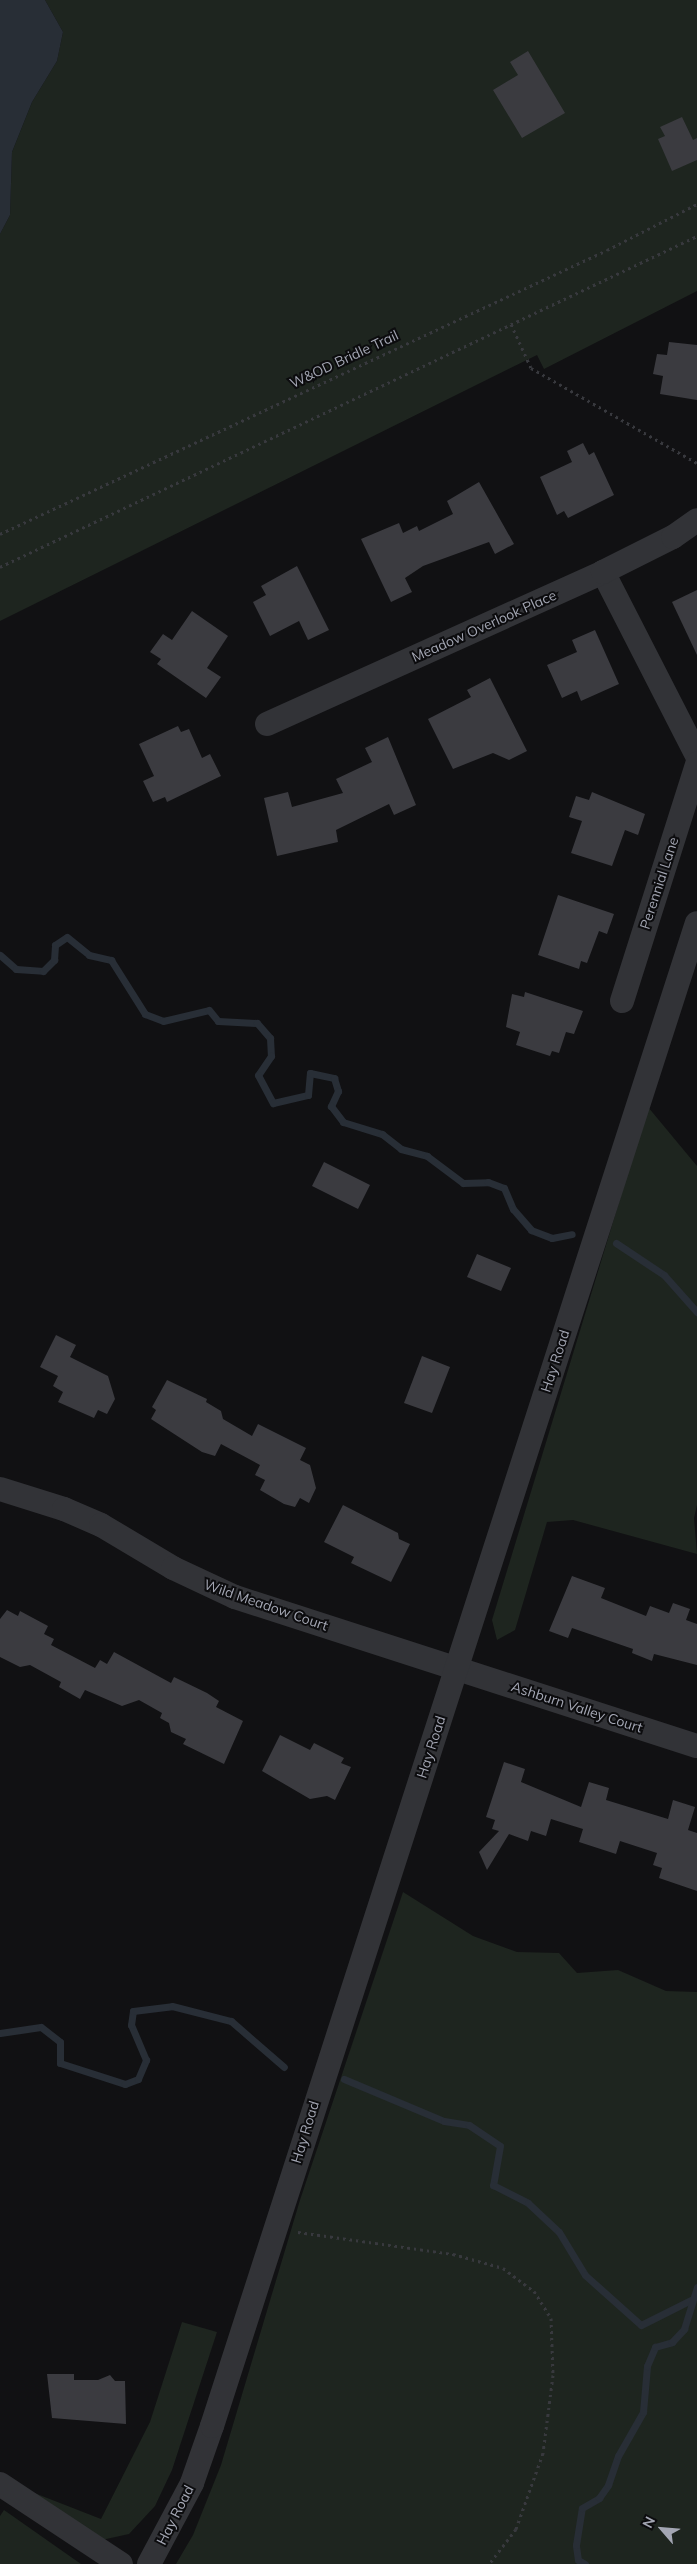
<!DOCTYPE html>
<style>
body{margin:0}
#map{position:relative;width:697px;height:2564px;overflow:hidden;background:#111113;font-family:Mulish,sans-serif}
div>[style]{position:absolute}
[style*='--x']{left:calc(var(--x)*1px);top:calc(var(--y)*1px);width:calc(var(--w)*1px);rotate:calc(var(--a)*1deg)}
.green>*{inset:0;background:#1e251f}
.water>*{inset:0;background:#282e36}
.stream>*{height:7px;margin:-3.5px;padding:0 3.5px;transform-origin:3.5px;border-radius:3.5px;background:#282e36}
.building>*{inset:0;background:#3b3b40}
.path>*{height:3px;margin-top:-1.5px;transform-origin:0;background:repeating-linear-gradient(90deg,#38393e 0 2.5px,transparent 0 6.5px)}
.minor>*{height:24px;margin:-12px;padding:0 12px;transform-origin:12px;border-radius:12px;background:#323337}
span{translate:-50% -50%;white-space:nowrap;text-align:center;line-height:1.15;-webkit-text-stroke:4px #0c0c0e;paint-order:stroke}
.street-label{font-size:14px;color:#a3a6b3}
.north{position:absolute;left:637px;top:2504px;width:50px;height:50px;-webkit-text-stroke:4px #0c0c0e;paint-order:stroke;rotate:297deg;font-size:14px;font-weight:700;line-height:20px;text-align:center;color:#a3a6b3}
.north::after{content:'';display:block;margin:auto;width:18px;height:22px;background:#a3a6b3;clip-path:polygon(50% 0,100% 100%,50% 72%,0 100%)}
</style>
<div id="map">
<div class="green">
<div style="clip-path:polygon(45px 0,697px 0,697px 291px,544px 369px,537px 355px,0 621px,0 234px,10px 215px,12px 152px,32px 102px,57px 61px,63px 32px)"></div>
<div style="clip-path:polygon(648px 1107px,697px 1166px,697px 1505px,694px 1518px,697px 1554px,573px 1520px,547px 1522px,515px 1630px,497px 1640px,492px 1620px)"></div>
<div style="clip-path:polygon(403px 1892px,473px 1936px,517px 1952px,559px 1953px,577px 1973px,618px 1970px,666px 1991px,697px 1992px,697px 2564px,176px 2564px,193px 2535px,221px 2465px,300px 2200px)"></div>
<div style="clip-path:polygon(182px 2322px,217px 2332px,172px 2470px,155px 2506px,129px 2534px,97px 2541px,19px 2487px,101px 2519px,150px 2422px)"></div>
<div style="clip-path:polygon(4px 2510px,81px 2564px,0 2564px,0 2516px)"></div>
</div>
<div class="water">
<div style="clip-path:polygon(0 0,45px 0,63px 32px,57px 61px,32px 102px,12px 152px,10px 215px,0 234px)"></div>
</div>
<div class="stream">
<div style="--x:0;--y:955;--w:21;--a:41"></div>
<div style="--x:16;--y:969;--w:27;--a:4"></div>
<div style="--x:43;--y:971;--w:16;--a:-45"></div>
<div style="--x:54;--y:960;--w:15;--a:-86"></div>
<div style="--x:55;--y:945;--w:14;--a:-34"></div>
<div style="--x:67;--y:937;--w:28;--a:39"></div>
<div style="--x:89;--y:955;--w:23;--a:13"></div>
<div style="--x:111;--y:960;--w:64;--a:57.8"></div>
<div style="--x:145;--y:1014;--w:19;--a:21"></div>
<div style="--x:163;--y:1021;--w:47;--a:-13.4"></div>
<div style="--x:209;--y:1010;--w:14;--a:51"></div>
<div style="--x:218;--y:1021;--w:39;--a:3"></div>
<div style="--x:257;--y:1023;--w:20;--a:49"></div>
<div style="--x:270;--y:1038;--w:18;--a:87"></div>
<div style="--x:271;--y:1056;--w:23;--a:124"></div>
<div style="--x:258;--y:1075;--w:32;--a:62"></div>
<div style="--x:273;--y:1103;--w:36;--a:-13"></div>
<div style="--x:308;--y:1095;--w:22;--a:-85"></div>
<div style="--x:310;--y:1073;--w:25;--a:12"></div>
<div style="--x:334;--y:1078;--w:14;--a:73"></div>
<div style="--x:338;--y:1091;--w:17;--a:115"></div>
<div style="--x:331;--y:1106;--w:20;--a:53"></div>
<div style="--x:343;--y:1122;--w:41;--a:17.1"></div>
<div style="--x:382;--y:1134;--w:24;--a:38"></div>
<div style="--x:401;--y:1149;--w:27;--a:15"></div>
<div style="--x:427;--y:1156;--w:45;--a:36.9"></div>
<div style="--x:463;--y:1183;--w:25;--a:-2"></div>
<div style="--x:488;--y:1182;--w:17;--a:21"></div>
<div style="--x:504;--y:1188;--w:23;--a:67"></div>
<div style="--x:513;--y:1209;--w:28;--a:49"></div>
<div style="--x:531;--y:1230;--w:22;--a:21"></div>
<div style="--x:552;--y:1238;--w:20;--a:-11"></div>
<div style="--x:616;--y:1243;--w:58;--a:33.7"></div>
<div style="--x:664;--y:1275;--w:50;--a:48.3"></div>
<div style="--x:0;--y:2033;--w:41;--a:-8.3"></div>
<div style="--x:41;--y:2027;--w:24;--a:38"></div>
<div style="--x:60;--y:2042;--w:21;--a:90"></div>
<div style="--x:60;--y:2063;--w:68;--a:17.9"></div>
<div style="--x:125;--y:2084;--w:14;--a:-21"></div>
<div style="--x:138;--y:2079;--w:21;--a:-67"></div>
<div style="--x:146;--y:2060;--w:38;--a:-113"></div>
<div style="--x:131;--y:2025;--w:14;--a:-82"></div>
<div style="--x:133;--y:2011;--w:39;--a:-7"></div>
<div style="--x:172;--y:2006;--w:61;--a:14.3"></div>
<div style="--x:231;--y:2021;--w:70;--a:41"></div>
<div style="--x:344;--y:2079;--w:108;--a:22.8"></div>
<div style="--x:444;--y:2121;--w:25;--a:9"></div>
<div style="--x:469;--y:2125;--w:37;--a:34"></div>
<div style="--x:500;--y:2146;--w:40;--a:100"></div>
<div style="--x:493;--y:2185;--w:39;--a:27"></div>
<div style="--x:528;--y:2203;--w:42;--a:43.1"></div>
<div style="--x:559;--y:2232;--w:50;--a:58.8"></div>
<div style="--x:585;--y:2275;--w:75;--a:41.8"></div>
<div style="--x:641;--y:2325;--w:56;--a:-26.6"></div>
<div style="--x:585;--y:2564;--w:8;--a:-150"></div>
<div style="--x:578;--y:2560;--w:15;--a:-98"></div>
<div style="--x:576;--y:2545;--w:37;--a:-81"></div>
<div style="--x:582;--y:2508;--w:20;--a:-30"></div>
<div style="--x:599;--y:2498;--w:16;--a:-55"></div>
<div style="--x:608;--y:2485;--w:31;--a:-71"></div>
<div style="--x:618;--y:2456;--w:51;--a:-60.4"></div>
<div style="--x:643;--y:2412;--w:46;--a:-85"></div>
<div style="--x:647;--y:2366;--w:21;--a:-67"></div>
<div style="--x:655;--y:2347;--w:18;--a:-16"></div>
<div style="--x:672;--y:2342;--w:18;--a:-47"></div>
<div style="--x:684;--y:2329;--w:44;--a:-72.8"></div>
</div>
<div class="building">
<div style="clip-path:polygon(528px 51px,565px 113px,522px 138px,493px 90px,518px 75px,510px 62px)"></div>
<div style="clip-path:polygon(682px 117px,693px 140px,697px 138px,697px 160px,672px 171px,658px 139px,665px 136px,660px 127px)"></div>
<div style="clip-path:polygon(669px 342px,697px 345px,697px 400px,660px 394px,663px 376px,653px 374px,657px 354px,667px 355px)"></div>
<div style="clip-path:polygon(583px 443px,589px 455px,594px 452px,614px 495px,568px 518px,564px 511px,557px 515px,540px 477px,572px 462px,567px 451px)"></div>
<div style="clip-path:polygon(479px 482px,514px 544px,495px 554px,489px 542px,423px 566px,405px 578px,412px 592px,391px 602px,361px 539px,399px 523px,403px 533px,417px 526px,419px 531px,453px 514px,447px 501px)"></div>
<div style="clip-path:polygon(297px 566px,329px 630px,308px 640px,299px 621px,270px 636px,253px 602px,266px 595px,261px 586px)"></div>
<div style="clip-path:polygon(697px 590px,697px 655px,672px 602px)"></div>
<div style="clip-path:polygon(192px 611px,228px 636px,207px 668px,221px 677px,206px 698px,157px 664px,161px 659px,150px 652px,163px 634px,172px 640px)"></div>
<div style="clip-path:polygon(595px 630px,619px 684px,581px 701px,577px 691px,562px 698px,547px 665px,577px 652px,572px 640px)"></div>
<div style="clip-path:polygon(490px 678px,527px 751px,509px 760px,493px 753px,453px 769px,428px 719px,471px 697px,467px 690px)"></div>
<div style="clip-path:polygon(178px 726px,181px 732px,189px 729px,202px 758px,210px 754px,221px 776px,167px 802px,165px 797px,153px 802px,143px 781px,154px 776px,139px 744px)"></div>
<div style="clip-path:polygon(388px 737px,416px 805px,394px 815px,389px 804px,336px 830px,338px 842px,277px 856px,264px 798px,288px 792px,292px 807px,343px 793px,336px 779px,372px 762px,365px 748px)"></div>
<div style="clip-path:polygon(592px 792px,645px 814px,638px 835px,625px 830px,612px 866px,571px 853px,582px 821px,569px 817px,576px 796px,589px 800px)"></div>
<div style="clip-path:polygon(558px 895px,614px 914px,607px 934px,599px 931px,587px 963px,581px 961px,579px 969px,538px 955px)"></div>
<div style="clip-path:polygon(525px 992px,583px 1011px,574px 1034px,566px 1032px,559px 1053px,552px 1051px,550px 1056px,516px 1045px,520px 1032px,506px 1027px,512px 994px,524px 997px)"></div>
<div style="clip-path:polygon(324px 1162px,370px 1185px,358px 1209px,312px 1186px)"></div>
<div style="clip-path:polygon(477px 1254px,511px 1268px,501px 1291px,467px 1277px)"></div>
<div style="clip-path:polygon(56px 1335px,76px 1345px,70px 1357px,108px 1376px,115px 1399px,107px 1414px,98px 1410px,94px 1418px,58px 1402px,63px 1392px,53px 1386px,58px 1376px,40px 1367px)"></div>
<div style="clip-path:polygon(422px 1356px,450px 1367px,432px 1413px,404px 1403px)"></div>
<div style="clip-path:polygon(167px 1380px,207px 1399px,206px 1402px,221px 1411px,223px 1419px,252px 1436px,258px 1424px,306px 1448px,300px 1460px,310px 1465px,316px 1488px,309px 1503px,300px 1498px,295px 1507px,284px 1504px,260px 1490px,265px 1480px,255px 1475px,260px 1465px,221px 1444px,215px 1456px,202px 1452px,151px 1419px,156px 1410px,152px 1407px)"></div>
<div style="clip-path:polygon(343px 1505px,398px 1533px,399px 1539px,410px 1544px,391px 1582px,351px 1563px,354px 1557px,324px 1542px)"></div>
<div style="clip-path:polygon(572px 1576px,605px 1588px,601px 1598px,646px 1616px,650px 1606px,669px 1613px,673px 1603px,690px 1609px,686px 1620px,697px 1624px,697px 1665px,654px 1654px,652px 1661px,632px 1653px,633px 1649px,572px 1628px,568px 1638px,549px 1631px)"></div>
<div style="clip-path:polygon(7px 1610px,18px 1616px,20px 1611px,48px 1626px,44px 1634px,54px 1639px,51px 1645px,95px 1668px,100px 1660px,107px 1664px,114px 1652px,171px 1683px,174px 1677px,207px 1693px,219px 1701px,216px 1707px,243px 1721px,224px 1764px,183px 1744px,186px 1739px,171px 1732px,169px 1723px,160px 1718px,162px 1713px,139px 1700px,122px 1706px,85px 1690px,80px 1699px,59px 1687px,61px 1682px,30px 1665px,20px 1667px,0 1657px,0 1619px)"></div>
<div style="clip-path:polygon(280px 1735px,310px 1750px,314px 1743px,344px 1758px,341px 1763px,351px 1767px,335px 1800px,327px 1796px,310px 1799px,262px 1771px)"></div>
<div style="clip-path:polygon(504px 1762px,525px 1769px,521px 1782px,581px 1807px,589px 1782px,609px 1788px,606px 1800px,668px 1819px,673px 1800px,695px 1807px,688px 1830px,697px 1833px,697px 1891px,659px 1878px,662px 1868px,653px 1865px,657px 1853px,620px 1841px,616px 1854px,579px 1842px,583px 1829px,551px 1819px,546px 1836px,531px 1831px,528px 1841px,509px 1834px,487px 1870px,479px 1852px,499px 1831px,492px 1829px,495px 1820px,486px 1817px)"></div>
<div style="clip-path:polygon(47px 2374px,74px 2374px,74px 2380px,98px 2380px,110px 2375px,115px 2381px,125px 2381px,126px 2424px,52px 2418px)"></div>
</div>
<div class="path">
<div style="--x:511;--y:324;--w:48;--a:65.6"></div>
<div style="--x:531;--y:368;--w:191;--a:29.8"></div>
<div style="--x:0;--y:534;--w:670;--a:-25.07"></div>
<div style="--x:607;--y:250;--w:101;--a:-27.1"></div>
<div style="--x:0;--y:567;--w:772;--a:-25.4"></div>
<div style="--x:298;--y:2232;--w:157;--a:8.1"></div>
<div style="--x:453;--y:2254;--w:52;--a:15.6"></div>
<div style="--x:503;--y:2268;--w:39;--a:37"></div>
<div style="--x:534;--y:2291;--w:32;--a:58"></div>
<div style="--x:551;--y:2318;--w:57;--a:88"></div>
<div style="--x:553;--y:2375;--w:79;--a:97.3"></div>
<div style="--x:543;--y:2453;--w:81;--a:109.6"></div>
<div style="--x:516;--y:2529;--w:44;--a:127.6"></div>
</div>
<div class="minor">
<div style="--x:603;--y:572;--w:207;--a:62.9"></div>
<div style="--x:267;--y:724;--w:369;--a:-24.3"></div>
<div style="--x:603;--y:572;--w:78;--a:-26.6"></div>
<div style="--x:673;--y:537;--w:29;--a:-35"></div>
<div style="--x:622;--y:1001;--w:249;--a:-72.4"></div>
<div style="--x:0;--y:1489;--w:67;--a:17.4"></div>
<div style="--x:64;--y:1509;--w:40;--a:23.4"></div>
<div style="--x:101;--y:1525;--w:84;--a:30.8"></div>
<div style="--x:173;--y:1568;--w:68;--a:25.1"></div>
<div style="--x:235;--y:1597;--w:485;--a:17.9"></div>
<div style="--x:0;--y:2484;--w:145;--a:33.5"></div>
<div style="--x:149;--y:2564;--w:92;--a:-62"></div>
<div style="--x:192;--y:2483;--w:60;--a:-70.7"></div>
<div style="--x:212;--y:2426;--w:1579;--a:-72.12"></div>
</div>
<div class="street-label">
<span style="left:344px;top:359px;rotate:-25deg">W&amp;OD Bridle Trail</span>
<span style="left:484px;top:626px;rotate:-24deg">Meadow Overlook Place</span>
<span style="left:659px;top:883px;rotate:-72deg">Perennial Lane</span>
<span style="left:555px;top:1361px;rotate:-72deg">Hay Road</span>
<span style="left:266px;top:1605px;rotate:19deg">Wild Meadow Court</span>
<span style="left:577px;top:1707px;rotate:18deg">Ashburn Valley Court</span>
<span style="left:431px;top:1747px;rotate:-72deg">Hay Road</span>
<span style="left:305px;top:2132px;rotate:-73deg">Hay Road</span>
<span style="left:175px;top:2515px;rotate:-63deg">Hay Road</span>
</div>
<div class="north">N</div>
</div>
